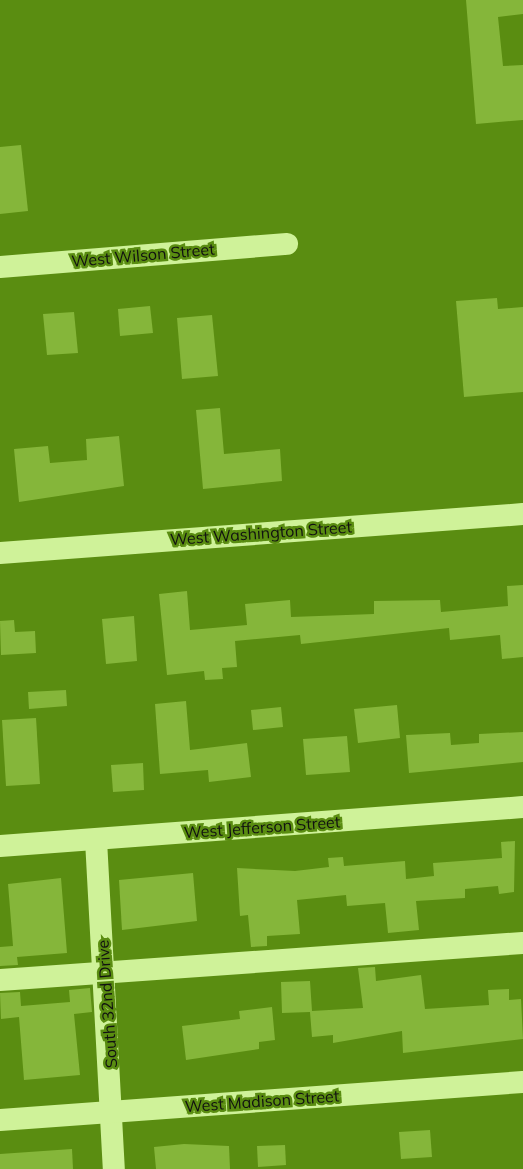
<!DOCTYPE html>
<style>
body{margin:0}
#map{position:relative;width:523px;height:1169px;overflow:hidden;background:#5a8d11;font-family:Mulish,sans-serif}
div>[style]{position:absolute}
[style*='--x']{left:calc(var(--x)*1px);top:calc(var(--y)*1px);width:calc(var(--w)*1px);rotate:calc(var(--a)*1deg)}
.building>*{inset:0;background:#85b63a}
.minor>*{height:22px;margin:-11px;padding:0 11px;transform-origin:11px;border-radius:11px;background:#cff299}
span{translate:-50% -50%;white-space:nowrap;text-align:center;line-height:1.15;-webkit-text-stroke:5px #5a8d11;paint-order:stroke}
.street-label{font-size:16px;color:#111}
</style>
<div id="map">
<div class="building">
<div style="clip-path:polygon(466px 0,523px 0,523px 14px,498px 17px,503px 66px,523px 65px,523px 120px,476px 124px)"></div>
<div style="clip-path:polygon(21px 145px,28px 211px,0 214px,0 147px)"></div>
<div style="clip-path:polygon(497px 298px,498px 309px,523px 307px,523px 392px,464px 397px,456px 301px)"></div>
<div style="clip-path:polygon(150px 306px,153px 333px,120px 336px,118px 309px)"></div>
<div style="clip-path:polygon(74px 312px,78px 353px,47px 355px,43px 314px)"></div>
<div style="clip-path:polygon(212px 315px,218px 376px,182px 379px,177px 318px)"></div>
<div style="clip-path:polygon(220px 408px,224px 454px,280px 449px,282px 481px,203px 489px,196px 410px)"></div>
<div style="clip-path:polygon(119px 436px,124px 486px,19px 502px,14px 449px,48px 446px,50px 463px,87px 460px,86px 439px)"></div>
<div style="clip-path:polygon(523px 585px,523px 657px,502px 659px,500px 635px,450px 640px,449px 628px,301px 644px,300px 635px,235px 641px,237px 667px,222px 668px,223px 679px,205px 680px,204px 671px,167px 675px,159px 594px,187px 591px,190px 630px,247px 625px,245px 604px,290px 600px,291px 617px,374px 614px,374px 601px,440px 600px,441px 612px,508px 606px,507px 586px)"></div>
<div style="clip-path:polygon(134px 616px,137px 661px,106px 664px,102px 619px)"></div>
<div style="clip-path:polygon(14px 620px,15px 632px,35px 631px,36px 653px,1px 655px,0 621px)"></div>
<div style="clip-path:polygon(66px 690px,67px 706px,29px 709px,28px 692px)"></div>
<div style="clip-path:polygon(186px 701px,190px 750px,247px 743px,251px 777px,209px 782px,208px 770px,160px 774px,155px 704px)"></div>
<div style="clip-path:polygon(397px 705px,400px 738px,358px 743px,354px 709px)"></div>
<div style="clip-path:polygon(281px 707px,283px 727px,253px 730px,251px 710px)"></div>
<div style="clip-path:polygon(36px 718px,40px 784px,6px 786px,2px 720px)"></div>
<div style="clip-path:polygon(523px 732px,523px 762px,409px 773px,406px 735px,450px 733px,451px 745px,479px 743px,479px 734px)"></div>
<div style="clip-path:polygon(347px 736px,350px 772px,306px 775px,303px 739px)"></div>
<div style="clip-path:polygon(143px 763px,144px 790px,113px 792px,111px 765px)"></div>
<div style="clip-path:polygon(515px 841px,514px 892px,499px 894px,498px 886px,465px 889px,465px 898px,416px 901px,419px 930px,388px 933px,385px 903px,347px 906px,346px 895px,297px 900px,300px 934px,267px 936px,267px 946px,251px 947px,248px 915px,240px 916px,237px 868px,295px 871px,329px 867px,328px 858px,343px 857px,344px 866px,405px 861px,406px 879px,434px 876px,433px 863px,502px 858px,501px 842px)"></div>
<div style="clip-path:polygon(193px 873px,197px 921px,122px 930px,119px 880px)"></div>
<div style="clip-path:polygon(61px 878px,67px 953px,17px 957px,18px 965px,0 966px,0 947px,13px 946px,8px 884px)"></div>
<div style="clip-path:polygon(375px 967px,376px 981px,421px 975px,425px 1009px,489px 1005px,488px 990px,509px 989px,509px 1000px,521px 999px,523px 1039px,403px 1053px,402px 1031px,333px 1043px,333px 1035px,312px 1037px,310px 1012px,282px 1013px,281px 982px,310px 981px,312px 1011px,363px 1008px,358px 968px)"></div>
<div style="clip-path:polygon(90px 988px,92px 1012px,74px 1014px,80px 1075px,24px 1080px,19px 1017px,1px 1019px,0 993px,20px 992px,21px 1006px,70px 1002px,69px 990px)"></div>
<div style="clip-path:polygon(272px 1007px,275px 1040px,259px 1042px,259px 1049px,186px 1060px,182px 1026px,240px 1019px,239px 1011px)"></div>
<div style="clip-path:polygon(430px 1130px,432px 1157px,401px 1159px,399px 1132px)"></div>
<div style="clip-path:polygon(184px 1144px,229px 1146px,230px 1169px,156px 1169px,154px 1147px)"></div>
<div style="clip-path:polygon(285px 1145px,286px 1165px,258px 1167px,257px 1146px)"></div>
<div style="clip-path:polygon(72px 1149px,73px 1169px,0 1169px,0 1154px)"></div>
</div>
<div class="minor">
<div style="--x:0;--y:267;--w:288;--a:-4.6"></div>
<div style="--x:0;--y:553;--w:524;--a:-4.26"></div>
<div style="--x:96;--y:840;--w:329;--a:86.9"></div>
<div style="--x:0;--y:846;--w:524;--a:-4.26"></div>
<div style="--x:0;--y:980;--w:524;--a:-4.05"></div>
<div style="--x:0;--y:1120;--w:524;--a:-4.16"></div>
</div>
<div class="street-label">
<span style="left:143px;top:255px;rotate:-5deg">West Wilson Street</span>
<span style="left:261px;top:533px;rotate:-4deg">West Washington Street</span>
<span style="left:262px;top:827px;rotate:-4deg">West Jefferson Street</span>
<span style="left:107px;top:1004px;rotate:-94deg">South 32nd Drive</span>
<span style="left:262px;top:1101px;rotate:-4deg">West Madison Street</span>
</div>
</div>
